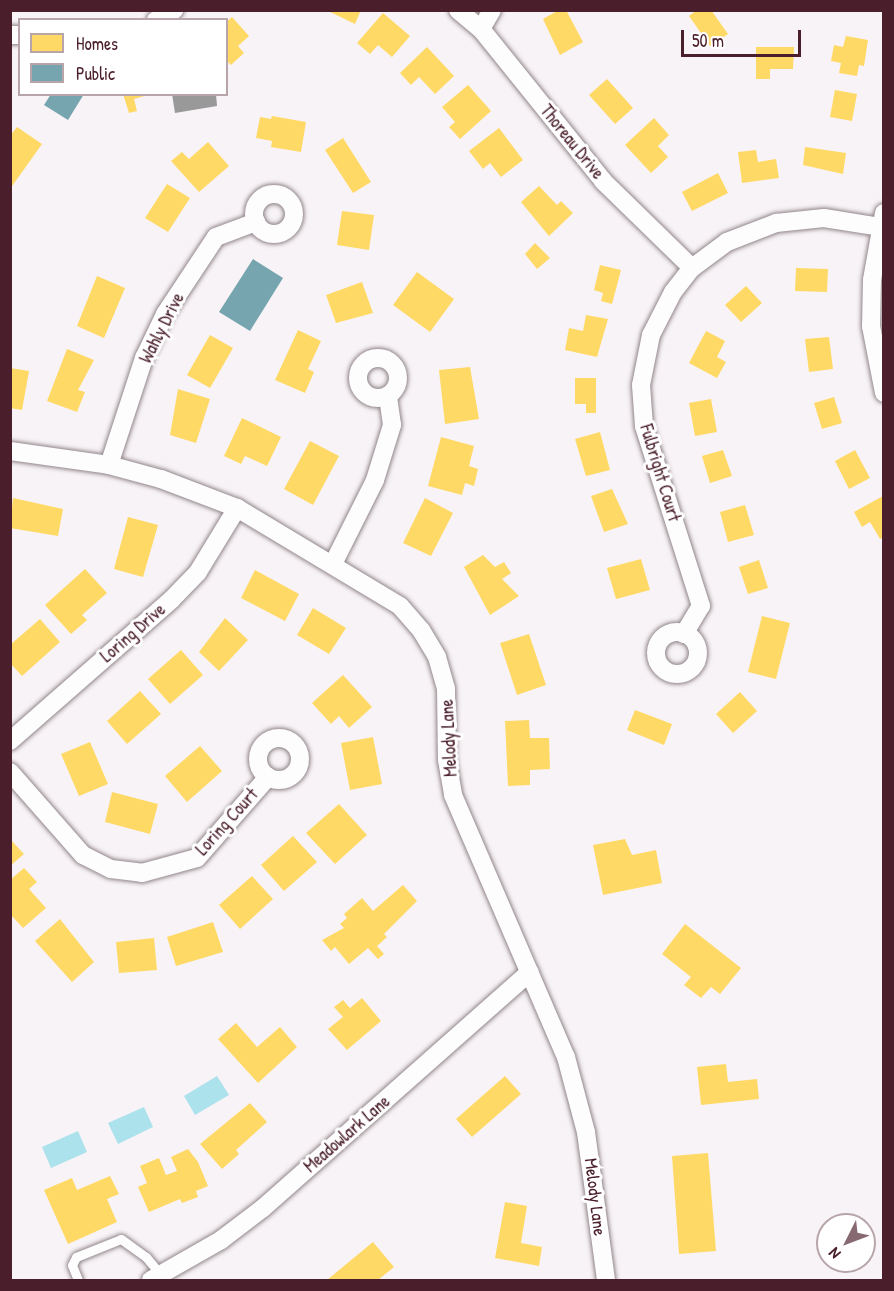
<!DOCTYPE html>
<style>
body{margin:0}
#map{position:relative;width:894px;height:1291px;overflow:hidden;background:#f8f3f7;font-family:"Patrick Hand",sans-serif}
div>[style]{position:absolute}
[style*='--x']{left:calc(var(--x)*1px);top:calc(var(--y)*1px);width:calc(var(--w)*1px);rotate:calc(var(--a)*1deg)}
.water>*{inset:0;background:#abe2eb}
.homes>*{inset:0;background:#ffd966}
.public>*{inset:0;background:#76a5af}
.industry>*{inset:0;background:#999}
.roads{filter:drop-shadow(0 0 2px #91868a) drop-shadow(0 0 2px #91868a)}
.service>*{height:9px;margin:-4.5px;padding:0 4.5px;transform-origin:4.5px;border-radius:4.5px;background:#fefdfe}
.minor>*{height:18px;margin:-9px;padding:0 9px;transform-origin:9px;border-radius:9px;background:#fefdfe}
.minor>.ring{margin:-9px;padding:0;box-sizing:content-box;background:none;border:18px solid #fefdfe;border-radius:50%}
span{translate:-50% -50%;white-space:nowrap;text-align:center;line-height:1.15;-webkit-text-stroke:6px #fff;paint-order:stroke}
.street-label{font-size:18px;color:#4a1f2b}
.frame{position:absolute;inset:0;border:12px solid #4a1f2b;pointer-events:none}
.legend{position:absolute;left:18px;top:18px;width:210px;height:78px;box-sizing:border-box;background:#fff;border:2px solid #b7a5aa;margin:0;padding:8px 10px;list-style:none;font-size:18px;color:#4a1f2b}
.legend li{display:flex;align-items:center;gap:12px;height:30px}
.legend b{width:30px;border:2px solid #b7a5aa}
.north{position:absolute;left:816px;top:1213px;width:60px;height:60px;box-sizing:border-box;background:#fff;border:2px solid #b7a5aa;border-radius:50%;rotate:228deg;font-size:16px;font-weight:700;line-height:24px;text-align:center;color:#4a1f2b}
.north::after{content:'';display:block;margin:auto;width:21px;height:27px;background:#876972;clip-path:polygon(50% 0,100% 100%,50% 72%,0 100%)}
.scale{position:absolute;left:681px;top:30px;width:120px;height:27px;box-sizing:border-box;border:3px solid #4a1f2b;border-top:0;padding-left:8px;font-size:18px;line-height:21px;white-space:nowrap;color:#4a1f2b;-webkit-text-stroke:4px #fff;paint-order:stroke}
</style>
<div id="map">
<div class="water">
<div style="clip-path:polygon(217px 1076px,229px 1095px,195px 1115px,184px 1096px)"></div>
<div style="clip-path:polygon(144px 1107px,153px 1127px,118px 1144px,108px 1123px)"></div>
<div style="clip-path:polygon(78px 1131px,87px 1152px,51px 1168px,42px 1147px)"></div>
</div>
<div class="homes">
<div style="clip-path:polygon(326px 10px,361px 10px,355px 24px)"></div>
<div style="clip-path:polygon(559px 10px,566px 10px,583px 42px,560px 55px,543px 19px)"></div>
<div style="clip-path:polygon(697px 10px,711px 10px,728px 34px,710px 46px,689px 16px)"></div>
<div style="clip-path:polygon(383px 13px,410px 36px,392px 57px,378px 45px,370px 54px,357px 43px)"></div>
<div style="clip-path:polygon(232px 17px,249px 36px,238px 46px,244px 53px,231px 65px,226px 60px,226px 22px)"></div>
<div style="clip-path:polygon(846px 36px,868px 40px,864px 66px,859px 65px,857px 76px,839px 73px,841px 63px,831px 61px,834px 45px,843px 47px)"></div>
<div style="clip-path:polygon(427px 47px,454px 76px,435px 94px,419px 77px,411px 85px,400px 73px)"></div>
<div style="clip-path:polygon(756px 47px,794px 47px,793px 69px,770px 69px,770px 79px,756px 79px)"></div>
<div style="clip-path:polygon(607px 79px,633px 108px,615px 124px,589px 95px)"></div>
<div style="clip-path:polygon(468px 85px,491px 111px,460px 139px,449px 127px,455px 122px,442px 107px)"></div>
<div style="clip-path:polygon(835px 90px,857px 94px,852px 121px,830px 117px)"></div>
<div style="clip-path:polygon(123px 94px,148px 94px,148px 95px,134px 99px,137px 111px,129px 113px)"></div>
<div style="clip-path:polygon(272px 116px,306px 122px,301px 152px,271px 147px,272px 141px,256px 138px,260px 117px,271px 119px)"></div>
<div style="clip-path:polygon(654px 118px,669px 135px,658px 146px,668px 157px,651px 173px,625px 145px)"></div>
<div style="clip-path:polygon(17px 127px,42px 144px,10px 189px,10px 136px)"></div>
<div style="clip-path:polygon(499px 128px,523px 160px,501px 177px,490px 163px,483px 169px,469px 151px)"></div>
<div style="clip-path:polygon(343px 138px,371px 182px,353px 193px,325px 150px)"></div>
<div style="clip-path:polygon(208px 142px,229px 166px,199px 192px,171px 161px,182px 152px,189px 159px)"></div>
<div style="clip-path:polygon(805px 147px,846px 153px,843px 174px,803px 165px)"></div>
<div style="clip-path:polygon(756px 150px,758px 162px,776px 159px,779px 178px,742px 183px,738px 152px)"></div>
<div style="clip-path:polygon(718px 173px,728px 193px,692px 211px,682px 192px)"></div>
<div style="clip-path:polygon(167px 184px,190px 198px,168px 232px,145px 218px)"></div>
<div style="clip-path:polygon(539px 186px,557px 205px,561px 201px,573px 213px,549px 236px,521px 202px)"></div>
<div style="clip-path:polygon(342px 211px,374px 215px,369px 250px,337px 245px)"></div>
<div style="clip-path:polygon(535px 243px,550px 258px,537px 269px,525px 254px)"></div>
<div style="clip-path:polygon(600px 265px,621px 270px,612px 304px,601px 301px,603px 293px,594px 290px)"></div>
<div style="clip-path:polygon(796px 268px,828px 269px,827px 292px,795px 291px)"></div>
<div style="clip-path:polygon(417px 272px,454px 299px,430px 332px,393px 305px)"></div>
<div style="clip-path:polygon(97px 276px,125px 288px,104px 338px,77px 326px)"></div>
<div style="clip-path:polygon(362px 282px,373px 313px,336px 323px,326px 295px)"></div>
<div style="clip-path:polygon(746px 286px,762px 303px,741px 322px,725px 305px)"></div>
<div style="clip-path:polygon(586px 315px,608px 319px,597px 357px,565px 350px,569px 328px,583px 331px)"></div>
<div style="clip-path:polygon(298px 330px,321px 341px,308px 369px,314px 372px,305px 393px,275px 380px)"></div>
<div style="clip-path:polygon(706px 331px,725px 341px,717px 357px,726px 362px,717px 378px,689px 363px)"></div>
<div style="clip-path:polygon(210px 335px,233px 348px,210px 388px,187px 375px)"></div>
<div style="clip-path:polygon(829px 337px,833px 369px,809px 372px,805px 339px)"></div>
<div style="clip-path:polygon(67px 349px,94px 360px,78px 390px,85px 392px,77px 412px,47px 401px)"></div>
<div style="clip-path:polygon(470px 367px,479px 419px,445px 424px,439px 370px)"></div>
<div style="clip-path:polygon(10px 368px,29px 371px,22px 410px,10px 408px)"></div>
<div style="clip-path:polygon(575px 378px,596px 378px,596px 413px,586px 413px,586px 404px,575px 404px)"></div>
<div style="clip-path:polygon(178px 389px,210px 399px,196px 443px,170px 435px)"></div>
<div style="clip-path:polygon(834px 397px,842px 423px,822px 429px,814px 403px)"></div>
<div style="clip-path:polygon(711px 399px,717px 432px,695px 436px,689px 403px)"></div>
<div style="clip-path:polygon(242px 418px,281px 437px,267px 466px,245px 456px,241px 464px,224px 456px)"></div>
<div style="clip-path:polygon(600px 432px,610px 470px,586px 476px,575px 439px)"></div>
<div style="clip-path:polygon(441px 437px,474px 446px,469px 466px,478px 469px,474px 486px,465px 483px,462px 495px,428px 486px)"></div>
<div style="clip-path:polygon(310px 441px,339px 456px,313px 505px,284px 489px)"></div>
<div style="clip-path:polygon(723px 450px,732px 476px,710px 483px,702px 456px)"></div>
<div style="clip-path:polygon(855px 450px,870px 478px,849px 489px,835px 461px)"></div>
<div style="clip-path:polygon(612px 489px,628px 524px,604px 532px,591px 496px)"></div>
<div style="clip-path:polygon(883px 496px,884px 537px,880px 539px,870px 522px,862px 527px,854px 512px)"></div>
<div style="clip-path:polygon(13px 498px,63px 509px,58px 536px,10px 528px)"></div>
<div style="clip-path:polygon(425px 498px,453px 513px,431px 556px,403px 543px)"></div>
<div style="clip-path:polygon(745px 505px,754px 535px,728px 542px,720px 512px)"></div>
<div style="clip-path:polygon(128px 517px,158px 525px,143px 577px,114px 569px)"></div>
<div style="clip-path:polygon(483px 555px,495px 567px,504px 562px,511px 573px,502px 579px,519px 596px,490px 615px,464px 567px)"></div>
<div style="clip-path:polygon(641px 559px,650px 590px,616px 599px,607px 568px)"></div>
<div style="clip-path:polygon(759px 560px,768px 588px,748px 594px,739px 567px)"></div>
<div style="clip-path:polygon(85px 569px,107px 593px,82px 615px,87px 620px,71px 634px,45px 605px)"></div>
<div style="clip-path:polygon(255px 570px,299px 594px,285px 621px,241px 598px)"></div>
<div style="clip-path:polygon(313px 608px,346px 628px,329px 654px,297px 635px)"></div>
<div style="clip-path:polygon(762px 616px,790px 623px,776px 679px,748px 672px)"></div>
<div style="clip-path:polygon(225px 618px,248px 640px,219px 671px,199px 652px)"></div>
<div style="clip-path:polygon(40px 619px,60px 642px,22px 676px,10px 663px,10px 645px)"></div>
<div style="clip-path:polygon(529px 634px,546px 685px,517px 695px,500px 643px)"></div>
<div style="clip-path:polygon(181px 650px,203px 675px,170px 704px,148px 679px)"></div>
<div style="clip-path:polygon(343px 675px,372px 707px,349px 728px,339px 716px,331px 724px,312px 703px)"></div>
<div style="clip-path:polygon(140px 691px,161px 714px,127px 744px,107px 721px)"></div>
<div style="clip-path:polygon(740px 692px,757px 711px,733px 733px,716px 714px)"></div>
<div style="clip-path:polygon(635px 710px,672px 724px,664px 745px,627px 730px)"></div>
<div style="clip-path:polygon(529px 720px,530px 738px,549px 738px,550px 769px,530px 770px,530px 785px,508px 786px,505px 721px)"></div>
<div style="clip-path:polygon(373px 737px,382px 784px,350px 790px,341px 743px)"></div>
<div style="clip-path:polygon(90px 742px,108px 784px,79px 796px,61px 754px)"></div>
<div style="clip-path:polygon(200px 746px,222px 771px,187px 802px,165px 776px)"></div>
<div style="clip-path:polygon(112px 792px,158px 804px,150px 834px,105px 822px)"></div>
<div style="clip-path:polygon(339px 804px,367px 835px,335px 864px,306px 833px)"></div>
<div style="clip-path:polygon(293px 836px,317px 862px,284px 891px,261px 865px)"></div>
<div style="clip-path:polygon(10px 839px,24px 854px,10px 866px)"></div>
<div style="clip-path:polygon(625px 839px,632px 855px,656px 850px,662px 883px,603px 895px,593px 845px)"></div>
<div style="clip-path:polygon(24px 868px,37px 882px,29px 889px,46px 908px,23px 928px,10px 914px,10px 880px)"></div>
<div style="clip-path:polygon(252px 876px,273px 899px,240px 929px,219px 905px)"></div>
<div style="clip-path:polygon(403px 885px,417px 901px,384px 934px,387px 937px,377px 946px,384px 954px,378px 959px,368px 948px,349px 964px,335px 947px,331px 951px,322px 940px,344px 928px,340px 924px,347px 918px,344px 914px,362px 898px,373px 911px)"></div>
<div style="clip-path:polygon(60px 919px,94px 962px,72px 982px,35px 941px)"></div>
<div style="clip-path:polygon(213px 922px,223px 952px,176px 966px,167px 937px)"></div>
<div style="clip-path:polygon(685px 924px,741px 968px,720px 994px,711px 987px,701px 998px,684px 985px,691px 977px,662px 954px)"></div>
<div style="clip-path:polygon(154px 938px,157px 970px,119px 973px,116px 942px)"></div>
<div style="clip-path:polygon(362px 998px,381px 1021px,347px 1050px,328px 1029px,343px 1017px,334px 1007px,343px 1000px,350px 1008px)"></div>
<div style="clip-path:polygon(236px 1023px,257px 1047px,280px 1027px,297px 1047px,258px 1083px,218px 1039px)"></div>
<div style="clip-path:polygon(726px 1064px,728px 1082px,757px 1079px,759px 1099px,701px 1105px,697px 1067px)"></div>
<div style="clip-path:polygon(505px 1076px,521px 1094px,472px 1137px,456px 1119px)"></div>
<div style="clip-path:polygon(250px 1103px,267px 1122px,236px 1150px,239px 1154px,222px 1169px,200px 1144px)"></div>
<div style="clip-path:polygon(188px 1149px,198px 1162px,208px 1186px,196px 1191px,198px 1197px,182px 1203px,180px 1199px,149px 1212px,138px 1187px,147px 1183px,140px 1166px,159px 1158px,166px 1175px,177px 1171px,171px 1157px)"></div>
<div style="clip-path:polygon(708px 1153px,716px 1251px,679px 1254px,672px 1156px)"></div>
<div style="clip-path:polygon(110px 1176px,119px 1194px,107px 1199px,117px 1222px,68px 1244px,44px 1190px,72px 1178px,77px 1190px)"></div>
<div style="clip-path:polygon(505px 1202px,527px 1206px,521px 1243px,542px 1247px,539px 1266px,495px 1258px)"></div>
<div style="clip-path:polygon(373px 1242px,394px 1267px,378px 1280px,327px 1280px)"></div>
</div>
<div class="public">
<div style="clip-path:polygon(51px 94px,84px 94px,68px 120px,44px 105px)"></div>
<div style="clip-path:polygon(253px 259px,283px 278px,250px 331px,219px 312px)"></div>
</div>
<div class="industry">
<div style="clip-path:polygon(172px 94px,216px 94px,217px 106px,175px 113px)"></div>
</div>
<div class="roads">
<div class="service">
<div style="--x:78;--y:1280;--w:16;--a:-112"></div>
<div style="--x:72;--y:1265;--w:9;--a:-63"></div>
<div style="--x:76;--y:1257;--w:48;--a:-21.8"></div>
<div style="--x:121;--y:1239;--w:31;--a:36"></div>
<div style="--x:146;--y:1257;--w:23;--a:50"></div>
</div>
<div class="minor">
<div style="--x:458;--y:10;--w:30;--a:40"></div>
<div style="--x:481;--y:29;--w:195;--a:51.2"></div>
<div style="--x:603;--y:181;--w:124;--a:44.3"></div>
<div style="--x:156;--y:20;--w:21;--a:-29"></div>
<div style="--x:481;--y:29;--w:22;--a:-60"></div>
<div style="--x:10;--y:35;--w:10;--a:0"></div>
<div class="ring" style="left:254px;top:194px;width:22px;height:22px"></div>
<div style="--x:884;--y:213;--w:68;--a:100.2"></div>
<div style="--x:872;--y:280;--w:46;--a:91.2"></div>
<div style="--x:871;--y:326;--w:68;--a:79"></div>
<div class="ring" style="left:358px;top:358px;width:22px;height:22px"></div>
<div style="--x:10;--y:451;--w:100;--a:8"></div>
<div style="--x:109;--y:465;--w:54;--a:15.1"></div>
<div style="--x:161;--y:479;--w:81;--a:20.9"></div>
<div style="--x:237;--y:508;--w:190;--a:31"></div>
<div style="--x:400;--y:606;--w:32;--a:49"></div>
<div style="--x:421;--y:630;--w:31;--a:59"></div>
<div style="--x:437;--y:657;--w:33;--a:74"></div>
<div style="--x:446;--y:689;--w:71;--a:89.2"></div>
<div style="--x:447;--y:760;--w:36;--a:80"></div>
<div style="--x:453;--y:795;--w:285;--a:66.7"></div>
<div style="--x:566;--y:1057;--w:78;--a:75.1"></div>
<div style="--x:586;--y:1132;--w:149;--a:82.3"></div>
<div style="--x:109;--y:465;--w:113;--a:-71.9"></div>
<div style="--x:144;--y:358;--w:49;--a:-64.5"></div>
<div style="--x:165;--y:314;--w:92;--a:-56.5"></div>
<div style="--x:216;--y:237;--w:43;--a:-20.6"></div>
<div style="--x:333;--y:564;--w:94;--a:-63.4"></div>
<div style="--x:375;--y:480;--w:58;--a:-72.8"></div>
<div style="--x:392;--y:425;--w:30;--a:-98"></div>
<div class="ring" style="left:656px;top:632px;width:24px;height:24px"></div>
<div style="--x:684;--y:634;--w:33;--a:-59"></div>
<div style="--x:701;--y:606;--w:189;--a:-107.6"></div>
<div style="--x:644;--y:426;--w:41;--a:-94.2"></div>
<div style="--x:641;--y:385;--w:51;--a:-78.7"></div>
<div style="--x:651;--y:335;--w:48;--a:-62.9"></div>
<div style="--x:673;--y:292;--w:31;--a:-52"></div>
<div style="--x:692;--y:268;--w:44;--a:-36.6"></div>
<div style="--x:727;--y:242;--w:53;--a:-21.2"></div>
<div style="--x:776;--y:223;--w:48;--a:-5.9"></div>
<div style="--x:824;--y:218;--w:58;--a:9"></div>
<div class="ring" style="left:258px;top:738px;width:24px;height:24px"></div>
<div style="--x:10;--y:741;--w:215;--a:-41.2"></div>
<div style="--x:172;--y:599;--w:37;--a:-46"></div>
<div style="--x:198;--y:572;--w:75;--a:-58.6"></div>
<div style="--x:10;--y:772;--w:111;--a:48.7"></div>
<div style="--x:83;--y:855;--w:31;--a:27"></div>
<div style="--x:111;--y:869;--w:31;--a:7"></div>
<div style="--x:142;--y:873;--w:57;--a:-15.3"></div>
<div style="--x:197;--y:858;--w:108;--a:-48.8"></div>
<div style="--x:151;--y:1280;--w:81;--a:-29.7"></div>
<div style="--x:221;--y:1240;--w:53;--a:-37.3"></div>
<div style="--x:263;--y:1208;--w:356;--a:-41.5"></div>
</div>
</div>
<div class="street-label">
<span style="left:572px;top:142px;rotate:51deg">Thoreau Drive</span>
<span style="left:162px;top:328px;rotate:-63deg">Wahly Drive</span>
<span style="left:660px;top:473px;rotate:73deg">Fulbright Court</span>
<span style="left:133px;top:633px;rotate:-41deg">Loring Drive</span>
<span style="left:449px;top:738px;rotate:-93deg">Melody Lane</span>
<span style="left:227px;top:822px;rotate:-48deg">Loring Court</span>
<span style="left:347px;top:1134px;rotate:-41deg">Meadowlark Lane</span>
<span style="left:595px;top:1197px;rotate:83deg">Melody Lane</span>
</div>
<div class="frame"></div>
<ul class="legend">
<li><b style="height:16px;background:#ffd966"></b>Homes</li>
<li><b style="height:16px;background:#76a5af"></b>Public</li>
</ul>
<div class="north">N</div>
<div class="scale">50 m</div>
</div>
